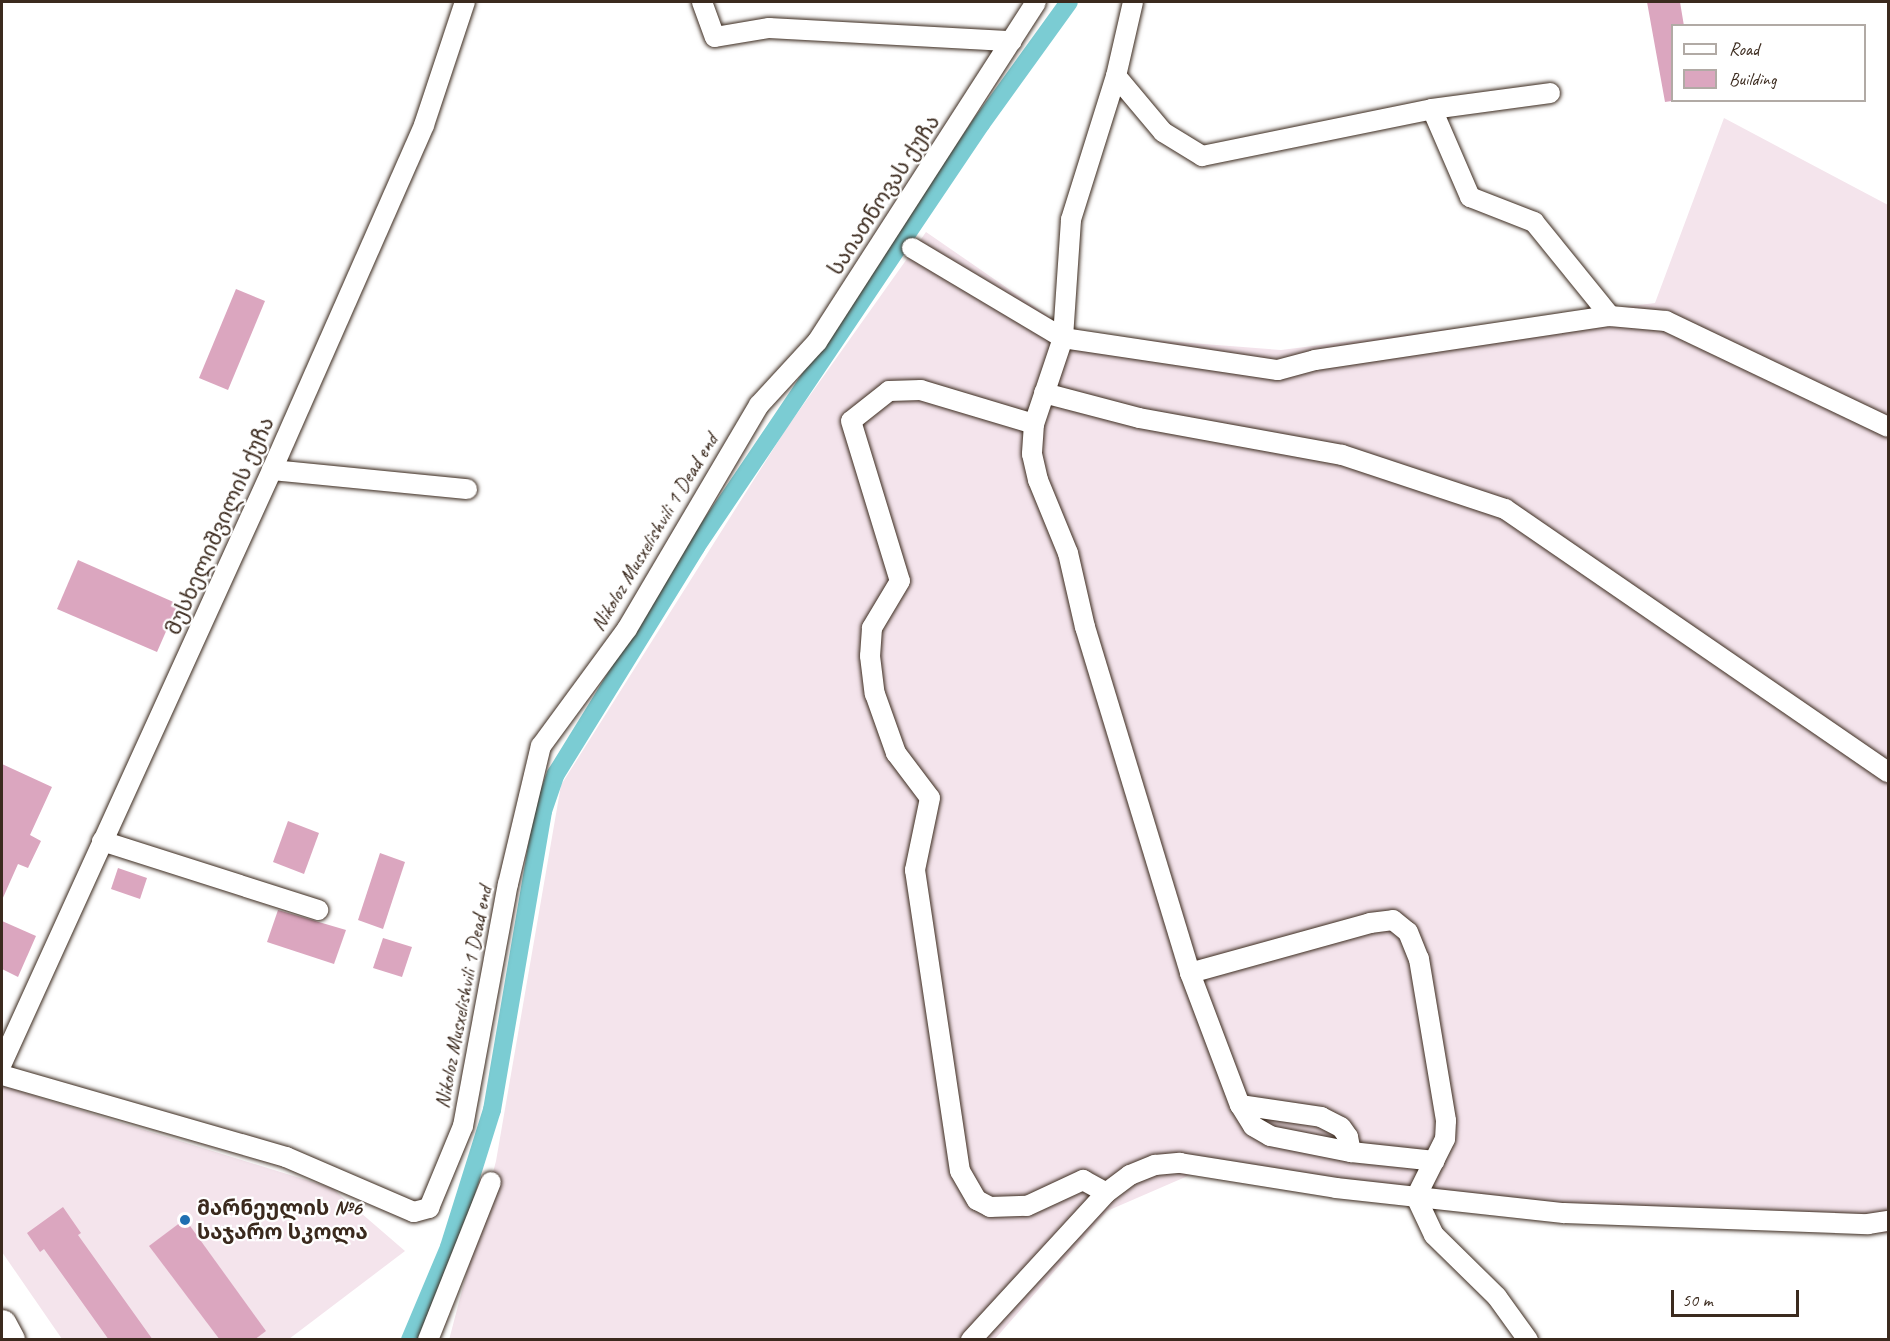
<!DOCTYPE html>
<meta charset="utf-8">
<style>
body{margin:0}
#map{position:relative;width:1890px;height:1341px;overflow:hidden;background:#fff;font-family:Caveat,"Noto Sans Georgian",sans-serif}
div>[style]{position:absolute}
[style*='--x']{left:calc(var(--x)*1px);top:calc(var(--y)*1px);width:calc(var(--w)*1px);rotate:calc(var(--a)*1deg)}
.built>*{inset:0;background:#f4e4ec}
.canal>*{height:18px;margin:-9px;padding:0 9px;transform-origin:9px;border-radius:9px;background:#7bccd3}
.building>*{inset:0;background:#dba6bf}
.roads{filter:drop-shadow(0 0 2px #3b2a1e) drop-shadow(0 0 2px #3b2a1e)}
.minor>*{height:20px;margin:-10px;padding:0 10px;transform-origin:10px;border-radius:10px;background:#fff}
.highway>*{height:30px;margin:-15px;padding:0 15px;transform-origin:15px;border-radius:15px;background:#fff}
.dots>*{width:16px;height:16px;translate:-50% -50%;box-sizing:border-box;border:3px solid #fff;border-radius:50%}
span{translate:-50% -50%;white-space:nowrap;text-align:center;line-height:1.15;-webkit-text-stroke:4.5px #fff;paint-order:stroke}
.street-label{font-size:21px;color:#3b2a1e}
.poi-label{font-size:21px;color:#3b2a1e;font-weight:700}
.left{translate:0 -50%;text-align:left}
.frame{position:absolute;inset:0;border:3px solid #3b2a1e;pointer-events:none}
.legend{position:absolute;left:1671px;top:24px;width:195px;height:78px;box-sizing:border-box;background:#fff;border:2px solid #b1aaa5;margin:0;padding:8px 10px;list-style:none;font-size:18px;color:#3b2a1e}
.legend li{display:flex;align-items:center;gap:12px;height:30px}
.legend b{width:30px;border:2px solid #b1aaa5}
.scale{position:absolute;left:1671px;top:1290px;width:128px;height:27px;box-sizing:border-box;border:3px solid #3b2a1e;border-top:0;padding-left:8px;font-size:18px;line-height:21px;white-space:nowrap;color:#3b2a1e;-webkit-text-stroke:4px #fff;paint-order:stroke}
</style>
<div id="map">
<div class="built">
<div style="clip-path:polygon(1724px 118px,1888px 205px,1888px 1233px,1190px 1175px,1107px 1211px,995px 1339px,449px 1340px,496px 1161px,561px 785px,786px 429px,926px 232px,1074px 334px,1281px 350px,1655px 303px)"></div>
<div style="clip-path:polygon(3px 1086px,332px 1188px,405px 1251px,289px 1339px,62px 1339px,2px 1252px)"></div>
</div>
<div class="canal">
<div style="--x:410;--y:1340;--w:101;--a:-67.2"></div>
<div style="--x:449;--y:1247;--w:144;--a:-72.6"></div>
<div style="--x:492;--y:1110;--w:303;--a:-80.3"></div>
<div style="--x:543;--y:811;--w:39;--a:-71"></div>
<div style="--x:556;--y:774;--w:267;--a:-58.3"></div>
<div style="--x:696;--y:547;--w:510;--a:-56.03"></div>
<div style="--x:981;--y:124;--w:150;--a:-54.2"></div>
</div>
<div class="building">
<div style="clip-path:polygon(1647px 2px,1680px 2px,1684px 26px,1672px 26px,1672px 101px,1665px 102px)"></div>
<div style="clip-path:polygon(236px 289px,265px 301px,228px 390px,199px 378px)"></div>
<div style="clip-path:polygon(78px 560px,178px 604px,157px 652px,57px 609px)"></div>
<div style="clip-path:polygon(2px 764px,52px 787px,30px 835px,41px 841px,28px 868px,18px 864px,2px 900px)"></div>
<div style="clip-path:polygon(288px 821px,319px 833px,304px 874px,273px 862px)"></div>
<div style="clip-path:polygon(380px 853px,405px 862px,383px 929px,358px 920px)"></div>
<div style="clip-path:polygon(118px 868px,147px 878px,140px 899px,111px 889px)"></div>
<div style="clip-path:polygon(278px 910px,346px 930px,334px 964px,267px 942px)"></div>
<div style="clip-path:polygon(2px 921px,36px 936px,18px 977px,2px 969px)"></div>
<div style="clip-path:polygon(383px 938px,412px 947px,402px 977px,373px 968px)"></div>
<div style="clip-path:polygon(63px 1207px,81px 1233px,78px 1235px,153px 1340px,109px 1340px,44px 1249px,40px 1252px,27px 1233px)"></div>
<div style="clip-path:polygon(185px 1219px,266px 1331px,254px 1340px,220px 1340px,149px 1246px)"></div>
</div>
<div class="roads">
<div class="minor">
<div style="--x:702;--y:2;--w:37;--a:70"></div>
<div style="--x:715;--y:37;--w:55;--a:-9.5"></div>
<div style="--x:769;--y:28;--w:243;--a:3.1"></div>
<div style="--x:1133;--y:2;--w:76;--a:102.9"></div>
<div style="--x:1116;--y:76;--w:151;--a:107.4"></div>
<div style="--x:1071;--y:220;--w:118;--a:93.9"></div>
<div style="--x:1063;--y:338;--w:91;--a:108.6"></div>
<div style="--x:1034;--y:424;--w:30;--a:94"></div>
<div style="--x:1032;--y:454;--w:27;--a:77"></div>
<div style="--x:1038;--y:480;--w:79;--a:67.7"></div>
<div style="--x:1068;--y:553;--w:76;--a:77.1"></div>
<div style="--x:1085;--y:627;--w:362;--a:73.1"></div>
<div style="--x:1190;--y:973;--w:187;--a:-15.5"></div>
<div style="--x:1370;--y:923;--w:23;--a:-7"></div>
<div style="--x:1393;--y:920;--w:19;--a:39"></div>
<div style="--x:1408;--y:932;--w:29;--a:68"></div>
<div style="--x:1419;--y:959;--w:164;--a:80.5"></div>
<div style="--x:1446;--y:1121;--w:18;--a:93"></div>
<div style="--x:1445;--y:1139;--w:65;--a:116.6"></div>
<div style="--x:1416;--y:1197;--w:42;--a:64.7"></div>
<div style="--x:1434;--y:1235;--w:88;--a:44.5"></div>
<div style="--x:1497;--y:1297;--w:53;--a:54.2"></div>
<div style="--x:1116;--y:76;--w:73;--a:50"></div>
<div style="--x:1163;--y:132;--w:46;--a:31.6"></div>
<div style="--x:1202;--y:156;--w:235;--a:-11.5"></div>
<div style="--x:1432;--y:109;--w:119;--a:-7.7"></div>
<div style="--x:1432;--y:109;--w:96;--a:66.6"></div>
<div style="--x:1470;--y:197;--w:69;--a:21.3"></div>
<div style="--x:1534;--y:222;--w:121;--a:51"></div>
<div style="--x:912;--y:248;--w:176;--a:30.8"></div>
<div style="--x:1063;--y:338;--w:217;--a:8.5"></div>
<div style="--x:1278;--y:370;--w:38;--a:-15"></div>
<div style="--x:1315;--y:360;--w:298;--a:-8.5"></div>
<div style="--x:1610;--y:316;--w:56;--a:5.1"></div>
<div style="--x:1666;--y:321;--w:246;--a:25.5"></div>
<div style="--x:1044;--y:393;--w:98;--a:14.7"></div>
<div style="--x:1139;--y:418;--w:206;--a:10.3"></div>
<div style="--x:1342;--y:455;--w:172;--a:18.3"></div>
<div style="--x:1505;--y:509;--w:465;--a:34.5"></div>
<div style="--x:1034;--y:424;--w:118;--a:-163.3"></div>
<div style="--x:921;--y:390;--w:32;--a:178"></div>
<div style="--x:889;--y:391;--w:48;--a:141.7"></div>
<div style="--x:851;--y:421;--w:167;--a:73"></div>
<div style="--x:900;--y:581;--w:55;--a:120.8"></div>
<div style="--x:872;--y:628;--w:28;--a:94"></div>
<div style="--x:870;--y:656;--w:38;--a:83"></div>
<div style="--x:875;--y:694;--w:63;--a:70.4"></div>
<div style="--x:896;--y:753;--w:56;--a:52.9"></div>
<div style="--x:930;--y:798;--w:74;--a:101.8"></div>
<div style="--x:915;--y:870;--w:304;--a:81.5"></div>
<div style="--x:960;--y:1171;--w:34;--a:60"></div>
<div style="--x:977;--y:1200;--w:15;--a:28"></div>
<div style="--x:990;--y:1207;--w:37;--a:-2"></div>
<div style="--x:1027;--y:1206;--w:62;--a:-24.9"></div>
<div style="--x:1083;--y:1180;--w:26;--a:29"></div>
<div style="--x:272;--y:470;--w:196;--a:5.6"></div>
<div style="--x:102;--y:841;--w:227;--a:17.7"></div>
<div style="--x:1190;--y:973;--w:141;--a:69.3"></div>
<div style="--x:1240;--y:1105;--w:25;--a:58"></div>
<div style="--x:1253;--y:1126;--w:20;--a:30"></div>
<div style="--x:1270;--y:1136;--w:83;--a:11.2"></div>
<div style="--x:1351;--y:1152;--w:84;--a:6.1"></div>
<div style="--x:2;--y:1063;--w:652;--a:-65.52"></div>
<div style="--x:272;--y:470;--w:377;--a:-66.2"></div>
<div style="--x:424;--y:125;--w:130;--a:-71.6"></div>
<div style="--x:2;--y:1075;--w:296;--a:16.1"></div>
<div style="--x:286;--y:1157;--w:139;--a:23.3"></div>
<div style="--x:414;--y:1212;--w:16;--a:-15"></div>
<div style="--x:429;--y:1208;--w:89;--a:-67.5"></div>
<div style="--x:463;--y:1126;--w:246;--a:-79.5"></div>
<div style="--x:508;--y:884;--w:142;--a:-76.6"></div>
<div style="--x:541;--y:746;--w:145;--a:-53.7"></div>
<div style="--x:627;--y:629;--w:260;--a:-59.5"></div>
<div style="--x:759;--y:405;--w:86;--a:-47.4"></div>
<div style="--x:817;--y:342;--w:404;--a:-57.2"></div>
<div style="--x:1240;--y:1105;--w:82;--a:8.4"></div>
<div style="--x:1321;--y:1117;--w:22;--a:27"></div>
<div style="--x:1341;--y:1127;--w:12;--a:55"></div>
<div style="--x:1348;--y:1137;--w:15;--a:79"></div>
<div style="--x:428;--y:1340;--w:170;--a:-68.3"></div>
<div style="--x:971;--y:1340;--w:200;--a:-47.4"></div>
<div style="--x:1106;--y:1193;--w:30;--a:-37"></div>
<div style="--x:1130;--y:1175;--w:27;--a:-22"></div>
<div style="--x:1155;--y:1165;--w:25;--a:-5"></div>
<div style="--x:1180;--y:1163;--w:158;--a:9.1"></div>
<div style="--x:1336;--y:1188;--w:229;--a:6.3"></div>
<div style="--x:1564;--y:1213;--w:304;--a:2.1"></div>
<div style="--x:1868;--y:1224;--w:20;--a:-9"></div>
</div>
<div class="highway">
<div style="--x:2;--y:1325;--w:17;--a:62"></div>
</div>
</div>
<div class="dots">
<div style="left:185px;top:1220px;background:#1f6fb2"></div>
</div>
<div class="street-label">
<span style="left:884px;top:195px;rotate:-57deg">საიათნოვას ქუჩა</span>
<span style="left:220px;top:526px;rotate:-66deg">მუსხელიშვილის ქუჩა</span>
<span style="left:654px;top:532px;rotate:-59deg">Nikoloz Musxelishvili 1 Dead end</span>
<span style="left:463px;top:997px;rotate:-79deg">Nikoloz Musxelishvili 1 Dead end</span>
</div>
<div class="poi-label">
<span class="left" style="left:197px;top:1220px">მარნეულის №6<br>საჯარო სკოლა</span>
</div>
<div class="frame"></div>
<ul class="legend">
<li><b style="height:8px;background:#fff"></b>Road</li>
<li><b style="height:16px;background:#dba6bf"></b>Building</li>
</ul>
<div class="scale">50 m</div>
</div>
